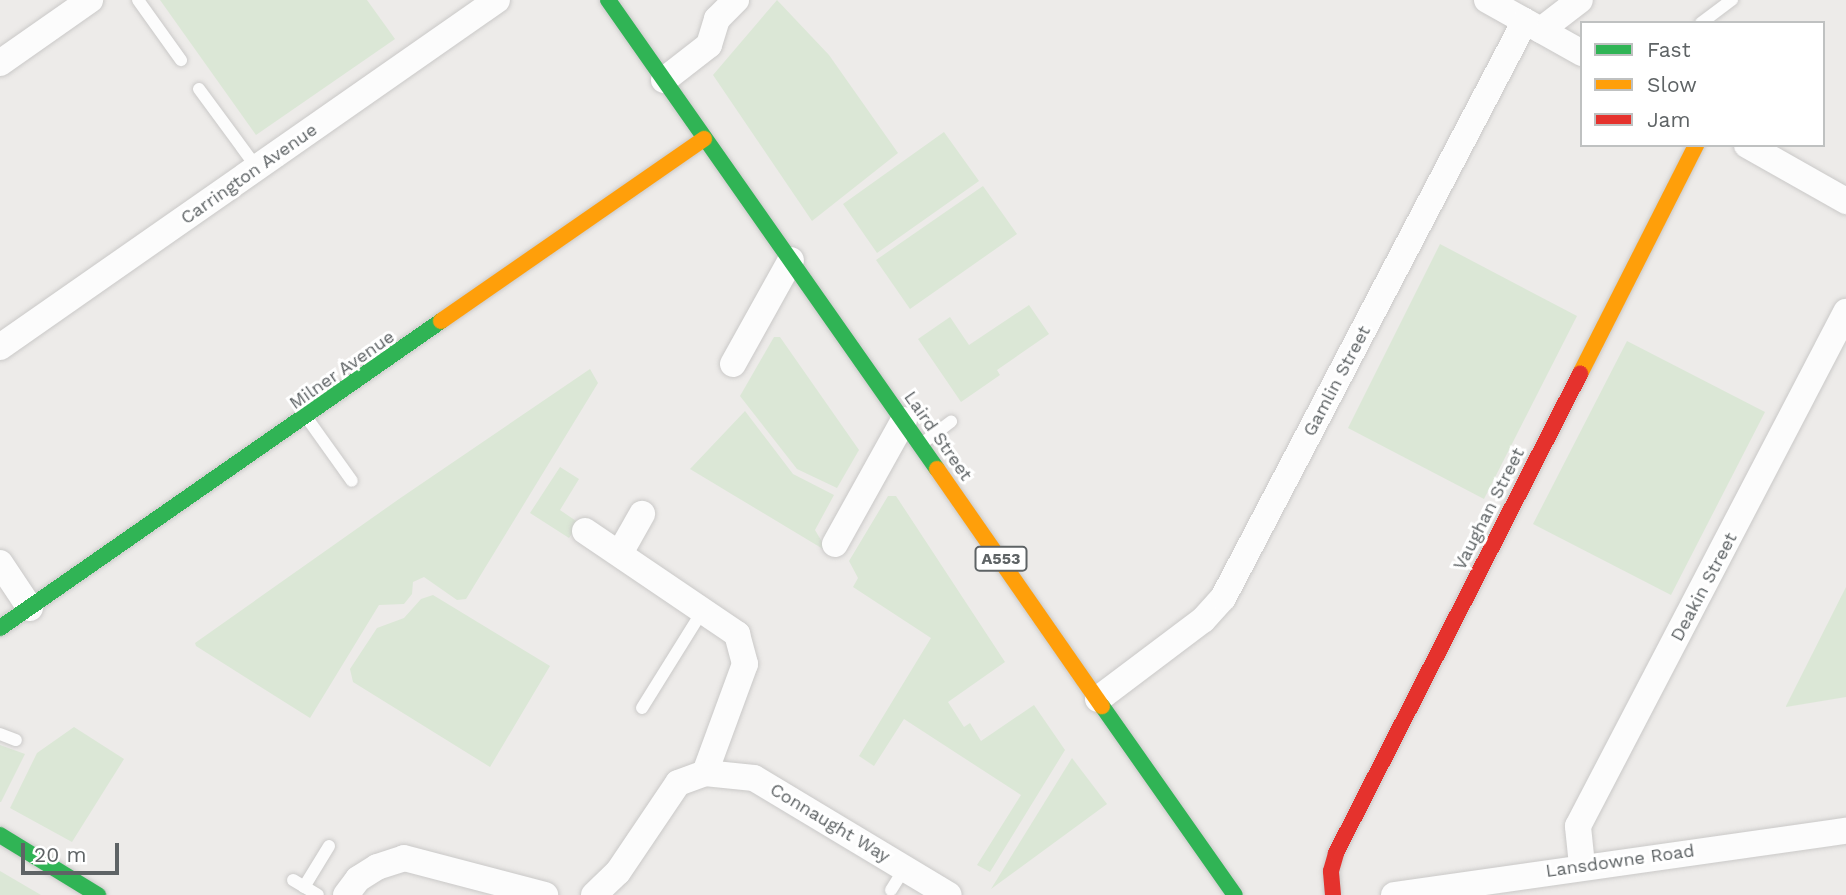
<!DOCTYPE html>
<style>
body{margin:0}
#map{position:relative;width:1846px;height:895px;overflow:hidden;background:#edebe9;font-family:"Work Sans",sans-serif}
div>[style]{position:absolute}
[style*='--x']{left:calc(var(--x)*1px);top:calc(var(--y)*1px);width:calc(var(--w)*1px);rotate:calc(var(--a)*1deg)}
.green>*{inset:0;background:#dbe7d6}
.roads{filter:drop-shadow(0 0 2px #cac9c8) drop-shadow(0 0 2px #cac9c8)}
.lane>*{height:12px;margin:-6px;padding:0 6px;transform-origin:6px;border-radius:6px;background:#fcfcfc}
.street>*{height:26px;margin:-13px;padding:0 13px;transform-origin:13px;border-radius:13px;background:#fcfcfc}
.fast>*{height:16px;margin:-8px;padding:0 8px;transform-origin:8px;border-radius:8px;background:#30b455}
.slow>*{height:16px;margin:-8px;padding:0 8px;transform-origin:8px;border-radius:8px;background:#ff9f0a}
.jam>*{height:16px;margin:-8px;padding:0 8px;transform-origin:8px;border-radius:8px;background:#e5322d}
span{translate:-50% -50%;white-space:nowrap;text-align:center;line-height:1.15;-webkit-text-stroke:6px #fff;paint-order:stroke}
.shield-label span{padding:2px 5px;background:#fff;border:2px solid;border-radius:5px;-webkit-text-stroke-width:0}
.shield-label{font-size:16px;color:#5e6365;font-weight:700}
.street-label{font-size:18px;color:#5e6365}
.legend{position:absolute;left:1580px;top:21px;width:245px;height:126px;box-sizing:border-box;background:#fff;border:2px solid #bfc1c1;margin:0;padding:9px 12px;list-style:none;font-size:21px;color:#5e6365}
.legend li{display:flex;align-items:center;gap:14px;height:35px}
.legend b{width:35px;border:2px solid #bfc1c1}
.scale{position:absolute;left:21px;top:843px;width:98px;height:32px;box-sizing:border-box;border:4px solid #5e6365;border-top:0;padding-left:9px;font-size:21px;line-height:24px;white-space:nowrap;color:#5e6365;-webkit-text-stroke:5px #fff;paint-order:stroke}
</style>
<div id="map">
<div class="green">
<div style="clip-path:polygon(160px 0,367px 0,395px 39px,256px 135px)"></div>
<div style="clip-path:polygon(777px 0,829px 55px,898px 153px,812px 221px,713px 75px)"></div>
<div style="clip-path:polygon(944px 132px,979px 181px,877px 253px,843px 204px)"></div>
<div style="clip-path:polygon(983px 186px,1017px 234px,910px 309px,876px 260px)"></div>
<div style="clip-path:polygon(1440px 244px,1577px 316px,1484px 499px,1348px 428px)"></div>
<div style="clip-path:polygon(1029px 305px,1049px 334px,997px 370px,1000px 375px,961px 402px,918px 339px,950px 317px,969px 345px)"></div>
<div style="clip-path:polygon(774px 337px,780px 337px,859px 450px,837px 488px,797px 469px,740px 396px)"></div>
<div style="clip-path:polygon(1627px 341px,1765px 412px,1671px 595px,1533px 524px)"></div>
<div style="clip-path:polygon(590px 369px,598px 383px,466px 599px,457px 600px,424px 577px,413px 582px,412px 594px,404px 604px,379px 605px,310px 718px,196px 646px,195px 643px,399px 499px)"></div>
<div style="clip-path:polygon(745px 411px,793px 474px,834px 495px,815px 530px,828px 552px,690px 469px)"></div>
<div style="clip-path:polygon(560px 467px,579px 479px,560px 510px,579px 523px,569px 538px,530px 513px)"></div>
<div style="clip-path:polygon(888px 496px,896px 496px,1005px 662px,948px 702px,964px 727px,970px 723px,981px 741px,1034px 705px,1065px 750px,990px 872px,977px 865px,1021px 795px,904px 719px,874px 766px,859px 756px,931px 638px,853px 587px,858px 578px,849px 561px)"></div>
<div style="clip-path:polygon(1846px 587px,1846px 697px,1786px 707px,1786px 706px)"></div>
<div style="clip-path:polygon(433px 595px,550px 666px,490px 767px,353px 682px,350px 669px,377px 628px,404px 618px,421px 599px)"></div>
<div style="clip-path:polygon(74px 727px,124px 759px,72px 842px,10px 808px,37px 753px)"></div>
<div style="clip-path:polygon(0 745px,25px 754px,1px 802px,0 802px)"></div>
<div style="clip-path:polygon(1072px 758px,1107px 804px,991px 889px)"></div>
<div style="clip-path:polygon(0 871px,41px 895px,0 895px)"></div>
</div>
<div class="roads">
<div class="lane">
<div style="--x:138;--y:0;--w:74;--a:54.4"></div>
<div style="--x:1701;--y:23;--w:39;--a:-37"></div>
<div style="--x:199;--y:89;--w:98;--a:53.7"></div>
<div style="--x:307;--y:418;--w:77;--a:54.5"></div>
<div style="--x:924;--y:442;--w:34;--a:-37"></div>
<div style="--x:642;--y:708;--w:115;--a:-58.1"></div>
<div style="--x:0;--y:734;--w:17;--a:21"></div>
<div style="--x:293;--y:880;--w:29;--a:31"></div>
<div style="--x:304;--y:887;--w:48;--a:-58.6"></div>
<div style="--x:891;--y:890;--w:26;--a:-58"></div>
</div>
<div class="street">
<div style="--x:1487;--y:0;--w:109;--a:29.2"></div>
<div style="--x:1541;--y:30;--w:49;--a:-37.6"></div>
<div style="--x:0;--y:63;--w:110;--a:-35"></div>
<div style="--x:664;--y:80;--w:57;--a:-37.9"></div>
<div style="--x:709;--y:45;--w:27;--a:-73"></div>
<div style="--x:717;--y:19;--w:27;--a:-45"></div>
<div style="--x:1747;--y:145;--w:114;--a:29.5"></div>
<div style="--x:0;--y:347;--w:606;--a:-34.92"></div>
<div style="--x:733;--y:364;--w:119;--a:-60.9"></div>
<div style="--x:585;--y:531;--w:184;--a:34.1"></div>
<div style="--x:737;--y:634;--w:31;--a:75"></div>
<div style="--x:745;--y:664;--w:116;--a:110.2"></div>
<div style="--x:835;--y:544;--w:142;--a:-60.9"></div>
<div style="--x:620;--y:553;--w:45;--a:-60.6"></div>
<div style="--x:0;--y:563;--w:54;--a:56.3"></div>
<div style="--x:1098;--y:699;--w:131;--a:-37"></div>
<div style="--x:1203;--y:620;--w:30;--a:-48"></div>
<div style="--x:1223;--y:598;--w:651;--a:-62.37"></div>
<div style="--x:1582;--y:865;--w:39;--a:-96"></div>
<div style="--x:1578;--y:826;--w:580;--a:-62.46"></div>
<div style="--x:346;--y:895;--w:20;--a:-53"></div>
<div style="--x:358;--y:879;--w:22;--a:-32"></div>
<div style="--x:377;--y:867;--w:28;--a:-18"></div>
<div style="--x:404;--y:858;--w:146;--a:14.7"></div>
<div style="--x:594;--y:895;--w:33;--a:-44"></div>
<div style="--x:618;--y:872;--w:107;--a:-56"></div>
<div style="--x:678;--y:783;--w:29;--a:-20"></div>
<div style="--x:705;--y:773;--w:49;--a:5.8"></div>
<div style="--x:754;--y:778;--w:227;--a:31"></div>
<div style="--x:1394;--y:895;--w:457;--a:-8.1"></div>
</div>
<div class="fast">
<div style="--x:608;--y:0;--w:573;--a:54.95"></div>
<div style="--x:0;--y:628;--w:537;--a:-34.84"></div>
<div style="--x:1102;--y:706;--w:231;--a:54.9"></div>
<div style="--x:0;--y:835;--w:115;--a:31.5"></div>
</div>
<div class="slow">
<div style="--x:441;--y:321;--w:320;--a:-34.7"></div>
<div style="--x:1580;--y:374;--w:257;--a:-63.1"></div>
<div style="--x:937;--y:469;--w:289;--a:55.2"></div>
</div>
<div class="jam">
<div style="--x:1333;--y:895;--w:24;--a:-95"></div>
<div style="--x:1331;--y:871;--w:19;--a:-74"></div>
<div style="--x:1336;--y:853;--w:538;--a:-63.01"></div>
</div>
</div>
<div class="shield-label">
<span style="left:1001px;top:559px">A553</span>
</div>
<div class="street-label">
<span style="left:249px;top:174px;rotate:-35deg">Carrington Avenue</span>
<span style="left:342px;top:370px;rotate:-35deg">Milner Avenue</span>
<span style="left:1337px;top:381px;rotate:-62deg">Gamlin Street</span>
<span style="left:938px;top:436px;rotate:55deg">Laird Street</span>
<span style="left:1489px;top:509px;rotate:-63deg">Vaughan Street</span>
<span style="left:1704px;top:587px;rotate:-62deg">Deakin Street</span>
<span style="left:830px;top:823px;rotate:31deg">Connaught Way</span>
<span style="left:1620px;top:861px;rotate:-8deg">Lansdowne Road</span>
</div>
<ul class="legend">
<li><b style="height:9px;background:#30b455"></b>Fast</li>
<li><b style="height:9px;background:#ff9f0a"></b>Slow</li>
<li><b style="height:9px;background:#e5322d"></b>Jam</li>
</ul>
<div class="scale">20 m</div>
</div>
